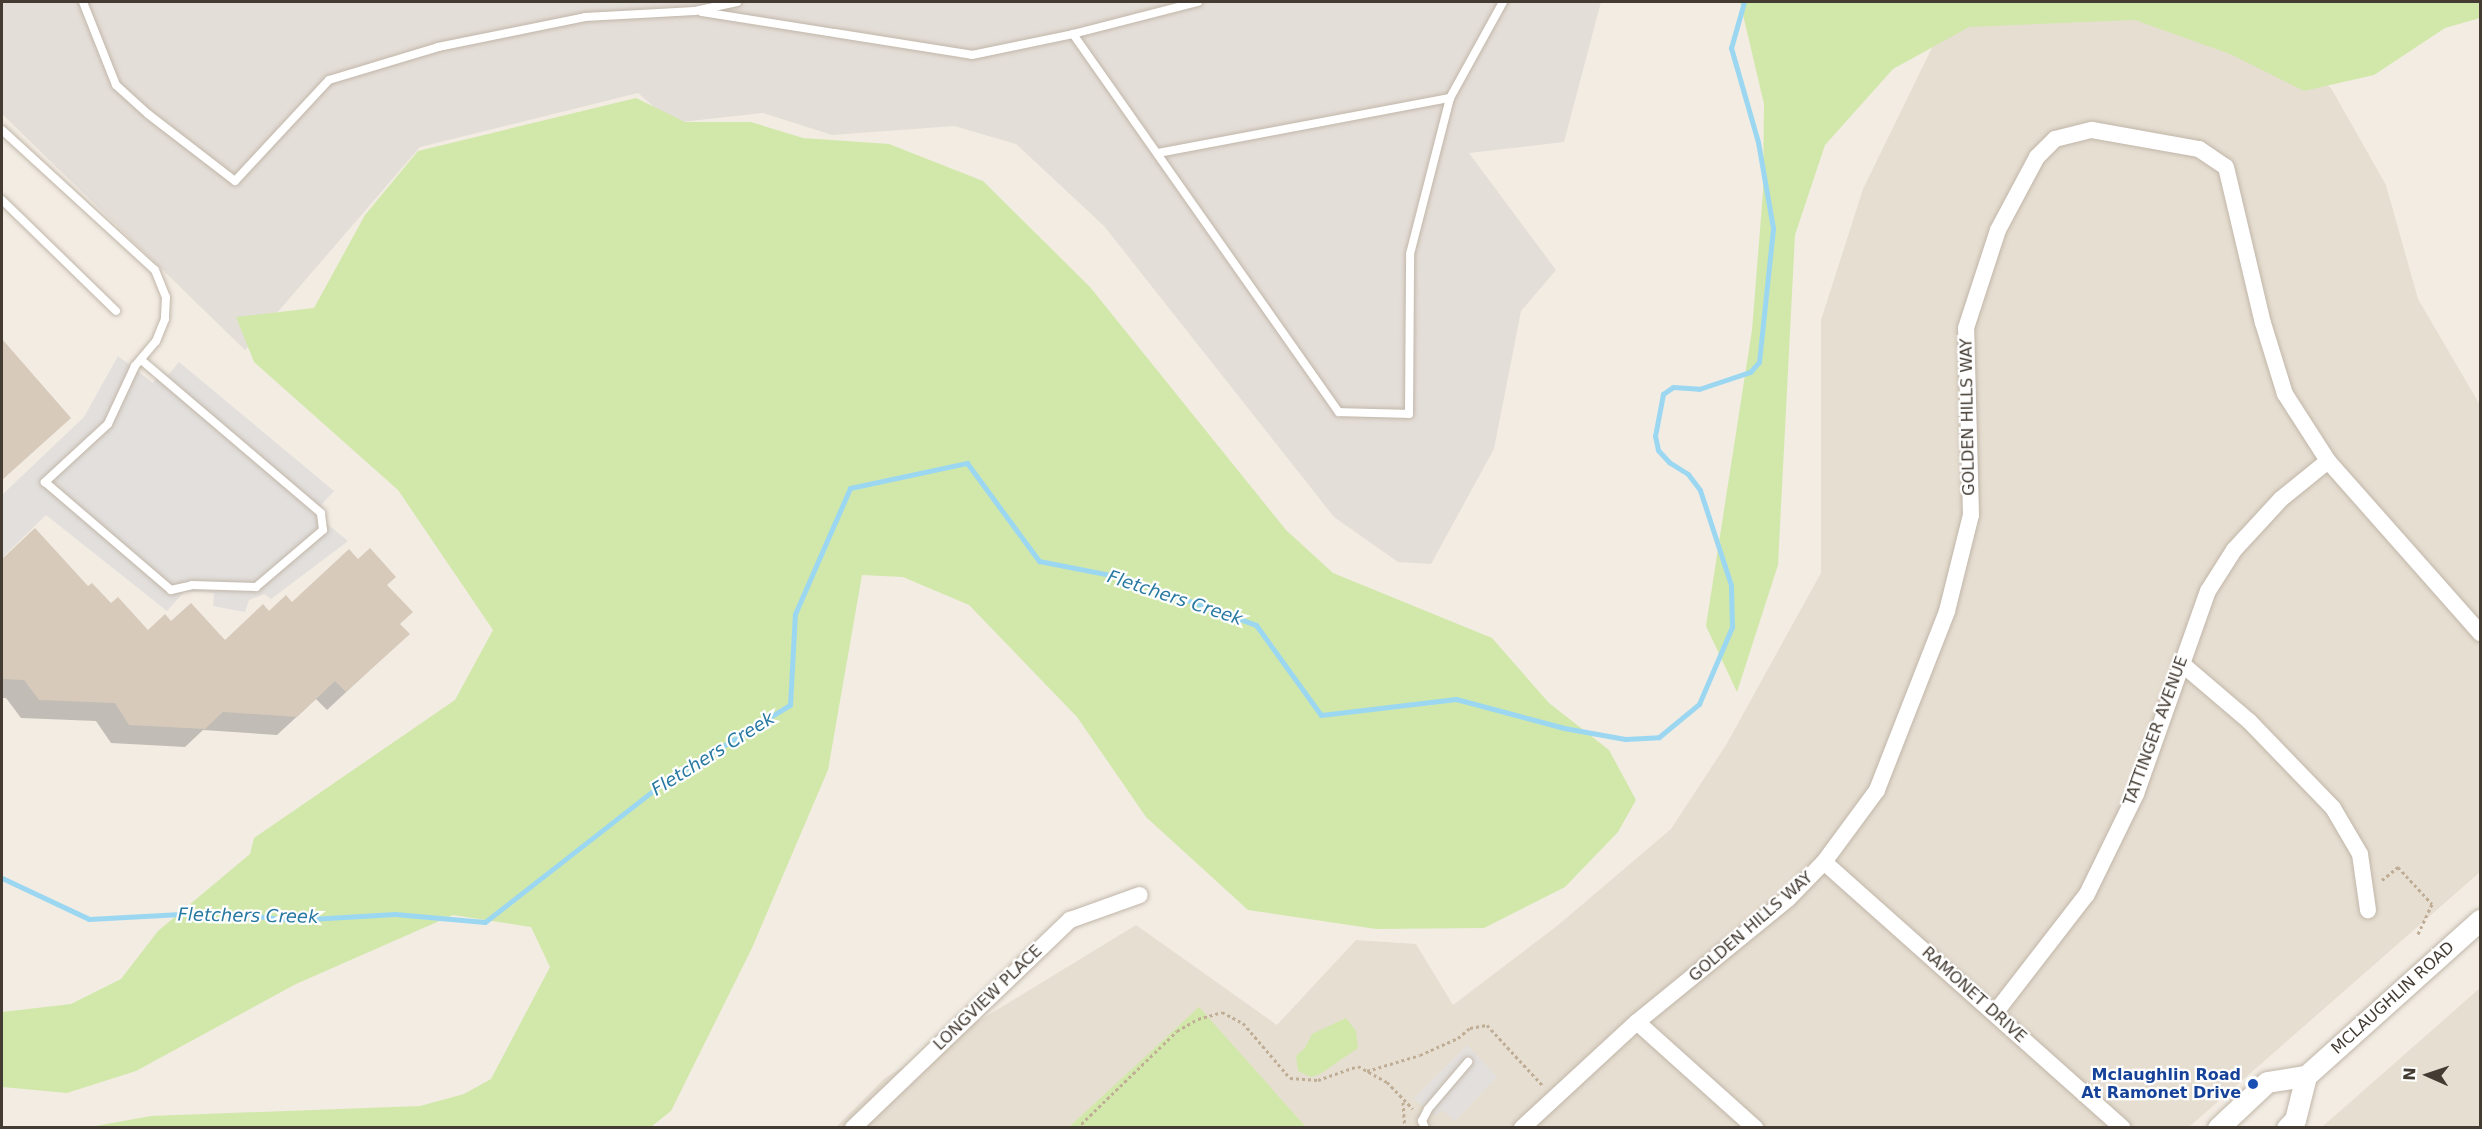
<!DOCTYPE html>
<style>
body{margin:0}
#map{position:relative;width:2482px;height:1129px;overflow:hidden;background:#f2ece3;font-family:"DejaVu Sans",sans-serif}
div>[style]{position:absolute}
[style*='--x']{left:calc(var(--x)*1px);top:calc(var(--y)*1px);width:calc(var(--w)*1px);rotate:calc(var(--a)*1deg)}
.residential>*{inset:0;background:#e6ded1}
.industrial>*{inset:0;background:#e4ded8}
.green>*{inset:0;background:#d2e8aa}
.parking>*{inset:0;background:#e2dfdc}
.shadow>*{inset:0;background:#0003}
.stream>*{height:5px;margin:-2.5px;padding:0 2.5px;transform-origin:2.5px;border-radius:2.5px;background:#9cd7f2}
.building>*{inset:0;background:#d7cabb}
.path>*{height:3px;margin-top:-1.5px;transform-origin:0;background:repeating-linear-gradient(90deg,#c0ad96 0 3px,transparent 0 6px)}
.roads{filter:drop-shadow(0 0 2px #c1b6a9) drop-shadow(0 0 2px #c1b6a9)}
.service>*{height:8px;margin:-4px;padding:0 4px;transform-origin:4px;border-radius:4px;background:#fff}
.minor>*{height:16px;margin:-8px;padding:0 8px;transform-origin:8px;border-radius:8px;background:#fff}
.tertiary>*{height:21px;margin:-10.5px;padding:0 10.5px;transform-origin:10.5px;border-radius:10.5px;background:#fff}
.dots>*{width:16px;height:16px;translate:-50% -50%;box-sizing:border-box;border:3px solid #fff;border-radius:50%}
span{translate:-50% -50%;white-space:nowrap;text-align:center;line-height:1.15;-webkit-text-stroke:4.5px #fff;paint-order:stroke}
.street-label{font-size:16px;color:#443c33}
.transit-label{font-size:16px;color:#164399;font-weight:700}
.right{translate:-100% -50%;text-align:right}
.water-label{font-size:18px;color:#2879a2;font-style:italic}
.frame{position:absolute;inset:0;border:3px solid #443c33;pointer-events:none}
.north{position:absolute;left:2398px;top:1045px;width:60px;height:60px;-webkit-text-stroke:4px #fff;paint-order:stroke;rotate:273deg;font-size:16px;font-weight:700;line-height:24px;text-align:center;color:#443c33}
.north::after{content:'';display:block;margin:auto;width:21px;height:27px;background:#443c33;clip-path:polygon(50% 0,100% 100%,50% 72%,0 100%)}
</style>
<div id="map">
<div class="residential">
<div style="clip-path:polygon(2014px 4px,2259px 30px,2331px 88px,2386px 185px,2418px 299px,2480px 405px,2480px 872px,2189px 1127px,1306px 1127px,1199px 1008px,1069px 1127px,835px 1128px,885px 1078px,1136px 925px,1277px 1025px,1356px 940px,1416px 944px,1453px 1005px,1557px 926px,1671px 829px,1726px 745px,1821px 573px,1821px 320px,1863px 189px,1944px 23px)"></div>
<div style="clip-path:polygon(2480px 988px,2480px 1127px,2322px 1127px)"></div>
</div>
<div class="industrial">
<div style="clip-path:polygon(2px 2px,1601px 2px,1564px 142px,1469px 153px,1556px 270px,1521px 311px,1494px 449px,1431px 564px,1398px 562px,1334px 517px,1104px 226px,1016px 144px,954px 126px,832px 135px,763px 113px,672px 123px,638px 93px,420px 147px,245px 350px,2px 114px)"></div>
</div>
<div class="green">
<div style="clip-path:polygon(1740px 2px,2480px 2px,2480px 18px,2445px 28px,2374px 75px,2304px 91px,2230px 54px,2135px 20px,1969px 27px,1893px 69px,1825px 145px,1795px 235px,1778px 565px,1737px 692px,1706px 626px,1752px 330px,1763px 192px,1764px 104px)"></div>
<div style="clip-path:polygon(636px 98px,685px 122px,751px 122px,803px 138px,889px 144px,983px 181px,1090px 287px,1286px 530px,1333px 573px,1492px 638px,1549px 703px,1609px 750px,1636px 800px,1618px 832px,1565px 887px,1484px 928px,1376px 929px,1248px 910px,1146px 817px,1077px 717px,969px 605px,903px 577px,862px 575px,828px 770px,752px 948px,671px 1111px,651px 1127px,90px 1127px,151px 1116px,420px 1106px,464px 1094px,491px 1079px,550px 967px,531px 927px,453px 915px,296px 984px,136px 1071px,67px 1093px,2px 1087px,2px 1012px,71px 1004px,121px 979px,158px 931px,250px 854px,254px 838px,455px 700px,493px 630px,398px 490px,254px 362px,236px 317px,314px 308px,365px 215px,418px 151px)"></div>
<div style="clip-path:polygon(1199px 1007px,1306px 1127px,1069px 1127px)"></div>
<div style="clip-path:polygon(1346px 1018px,1356px 1031px,1358px 1048px,1320px 1074px,1311px 1077px,1298px 1071px,1296px 1056px,1305px 1048px,1312px 1034px)"></div>
</div>
<div class="parking">
<div style="clip-path:polygon(118px 356px,153px 383px,162px 371px,168px 375px,179px 362px,334px 491px,314px 513px,348px 541px,271px 599px,264px 594px,249px 600px,245px 612px,213px 606px,214px 593px,204px 592px,184px 592px,167px 611px,46px 515px,2px 558px,2px 495px,84px 417px)"></div>
<div style="clip-path:polygon(1467px 1045px,1497px 1077px,1455px 1121px,1442px 1110px,1436px 1116px,1413px 1099px)"></div>
</div>
<div class="shadow">
<div style="clip-path:polygon(2px 341px,69px 418px,2px 479px)"></div>
<div style="clip-path:polygon(35px 530px,88px 588px,148px 632px,171px 623px,225px 642px,269px 613px,292px 604px,385px 585px,399px 624px,389px 652px,327px 710px,316px 699px,277px 735px,203px 730px,185px 747px,111px 743px,96px 721px,21px 718px,6px 698px,2px 698px,2px 562px)"></div>
</div>
<div class="stream">
<div style="--x:2;--y:878;--w:96;--a:25.2"></div>
<div style="--x:89;--y:919;--w:129;--a:-3.1"></div>
<div style="--x:218;--y:912;--w:75;--a:6.1"></div>
<div style="--x:293;--y:920;--w:102;--a:-3.4"></div>
<div style="--x:395;--y:914;--w:90;--a:5.1"></div>
<div style="--x:485;--y:922;--w:226;--a:-38"></div>
<div style="--x:663;--y:783;--w:149;--a:-31.6"></div>
<div style="--x:790;--y:705;--w:91;--a:-86.9"></div>
<div style="--x:795;--y:614;--w:137;--a:-66.4"></div>
<div style="--x:850;--y:488;--w:120;--a:-12.1"></div>
<div style="--x:967;--y:463;--w:122;--a:53.7"></div>
<div style="--x:1039;--y:561;--w:89;--a:11.1"></div>
<div style="--x:1126;--y:578;--w:138;--a:19.9"></div>
<div style="--x:1256;--y:625;--w:111;--a:54.2"></div>
<div style="--x:1321;--y:715;--w:136;--a:-6.8"></div>
<div style="--x:1456;--y:699;--w:112;--a:15"></div>
<div style="--x:1564;--y:728;--w:62;--a:10.2"></div>
<div style="--x:1625;--y:739;--w:34;--a:-3"></div>
<div style="--x:1659;--y:737;--w:52;--a:-39.5"></div>
<div style="--x:1699;--y:704;--w:84;--a:-66.8"></div>
<div style="--x:1732;--y:627;--w:42;--a:-91.4"></div>
<div style="--x:1731;--y:585;--w:100;--a:-108.1"></div>
<div style="--x:1700;--y:490;--w:20;--a:-127"></div>
<div style="--x:1688;--y:474;--w:22;--a:-148"></div>
<div style="--x:1669;--y:462;--w:16;--a:-133"></div>
<div style="--x:1658;--y:450;--w:14;--a:-102"></div>
<div style="--x:1655;--y:436;--w:43;--a:-79.2"></div>
<div style="--x:1663;--y:394;--w:12;--a:-35"></div>
<div style="--x:1673;--y:387;--w:26;--a:4"></div>
<div style="--x:1699;--y:389;--w:54;--a:-18.4"></div>
<div style="--x:1750;--y:372;--w:13;--a:-48"></div>
<div style="--x:1759;--y:362;--w:135;--a:-84"></div>
<div style="--x:1773;--y:228;--w:87;--a:-99.9"></div>
<div style="--x:1758;--y:142;--w:98;--a:-106"></div>
<div style="--x:1731;--y:48;--w:48;--a:-74.2"></div>
</div>
<div class="building">
<div style="clip-path:polygon(2px 339px,71px 418px,2px 480px)"></div>
<div style="clip-path:polygon(35px 528px,88px 586px,92px 583px,111px 603px,118px 597px,148px 630px,165px 614px,171px 621px,191px 603px,225px 640px,263px 604px,269px 611px,286px 595px,292px 602px,349px 549px,358px 559px,370px 548px,396px 577px,387px 585px,413px 612px,400px 624px,410px 634px,346px 692px,335px 681px,297px 717px,223px 712px,205px 729px,129px 725px,115px 703px,39px 700px,24px 680px,2px 679px,2px 559px)"></div>
</div>
<div class="path">
<div style="--x:2382;--y:880;--w:21;--a:-39"></div>
<div style="--x:2398;--y:867;--w:50;--a:47.4"></div>
<div style="--x:2432;--y:904;--w:35;--a:115"></div>
<div style="--x:1367;--y:1071;--w:55;--a:-16.8"></div>
<div style="--x:1420;--y:1055;--w:42;--a:-24.1"></div>
<div style="--x:1458;--y:1038;--w:16;--a:-40"></div>
<div style="--x:1470;--y:1028;--w:17;--a:-10"></div>
<div style="--x:1487;--y:1025;--w:83;--a:47.4"></div>
<div style="--x:1403;--y:1102;--w:26;--a:86"></div>
<div style="--x:1077;--y:1128;--w:139;--a:-44.1"></div>
<div style="--x:1177;--y:1031;--w:24;--a:-30"></div>
<div style="--x:1198;--y:1019;--w:25;--a:-16"></div>
<div style="--x:1222;--y:1012;--w:24;--a:28"></div>
<div style="--x:1243;--y:1023;--w:72;--a:49.5"></div>
<div style="--x:1290;--y:1078;--w:28;--a:4"></div>
<div style="--x:1318;--y:1080;--w:42;--a:-19.3"></div>
<div style="--x:1358;--y:1066;--w:33;--a:29"></div>
<div style="--x:1387;--y:1082;--w:37;--a:46"></div>
</div>
<div class="roads">
<div class="service">
<div style="--x:83;--y:2;--w:89;--a:68.3"></div>
<div style="--x:116;--y:85;--w:43;--a:42.2"></div>
<div style="--x:148;--y:114;--w:110;--a:37.6"></div>
<div style="--x:235;--y:181;--w:138;--a:-47.1"></div>
<div style="--x:329;--y:80;--w:114;--a:-16.8"></div>
<div style="--x:438;--y:47;--w:150;--a:-11.5"></div>
<div style="--x:585;--y:17;--w:110;--a:-3.1"></div>
<div style="--x:695;--y:11;--w:43;--a:-12.1"></div>
<div style="--x:702;--y:12;--w:273;--a:9"></div>
<div style="--x:972;--y:55;--w:103;--a:-11.7"></div>
<div style="--x:1073;--y:34;--w:129;--a:-14.4"></div>
<div style="--x:1073;--y:34;--w:462;--a:54.9"></div>
<div style="--x:1339;--y:412;--w:70;--a:1.6"></div>
<div style="--x:1409;--y:414;--w:160;--a:-89.6"></div>
<div style="--x:1410;--y:254;--w:161;--a:-75.6"></div>
<div style="--x:1450;--y:98;--w:110;--a:-61.1"></div>
<div style="--x:2;--y:130;--w:207;--a:42.5"></div>
<div style="--x:155;--y:270;--w:29;--a:68"></div>
<div style="--x:166;--y:297;--w:22;--a:93"></div>
<div style="--x:165;--y:319;--w:24;--a:112"></div>
<div style="--x:156;--y:341;--w:33;--a:130"></div>
<div style="--x:135;--y:366;--w:64;--a:115"></div>
<div style="--x:108;--y:424;--w:86;--a:137.4"></div>
<div style="--x:45;--y:482;--w:166;--a:40.6"></div>
<div style="--x:171;--y:590;--w:22;--a:-13"></div>
<div style="--x:192;--y:585;--w:64;--a:1.8"></div>
<div style="--x:256;--y:587;--w:88;--a:-40.4"></div>
<div style="--x:323;--y:530;--w:17;--a:-97"></div>
<div style="--x:321;--y:513;--w:236;--a:-139.6"></div>
<div style="--x:1158;--y:153;--w:297;--a:-10.7"></div>
<div style="--x:2;--y:200;--w:159;--a:44.2"></div>
<div style="--x:1425;--y:1128;--w:8;--a:-113"></div>
<div style="--x:1422;--y:1121;--w:13;--a:-63"></div>
<div style="--x:1428;--y:1109;--w:62;--a:-49.6"></div>
</div>
<div class="minor">
<div style="--x:2181;--y:663;--w:89;--a:40.5"></div>
<div style="--x:2249;--y:721;--w:121;--a:46"></div>
<div style="--x:2333;--y:808;--w:53;--a:59.6"></div>
<div style="--x:2360;--y:854;--w:57;--a:81.9"></div>
<div style="--x:1824;--y:862;--w:400;--a:41.7"></div>
<div style="--x:1995;--y:1013;--w:150;--a:-52.3"></div>
<div style="--x:2087;--y:894;--w:111;--a:-63.9"></div>
<div style="--x:2136;--y:794;--w:215;--a:-70.5"></div>
<div style="--x:2208;--y:591;--w:49;--a:-57.6"></div>
<div style="--x:2234;--y:550;--w:69;--a:-47.3"></div>
<div style="--x:2281;--y:499;--w:60;--a:-39"></div>
<div style="--x:1637;--y:1022;--w:159;--a:41.9"></div>
<div style="--x:853;--y:1128;--w:301;--a:-43.8"></div>
<div style="--x:1070;--y:920;--w:74;--a:-19.7"></div>
<div style="--x:1522;--y:1128;--w:156;--a:-42.7"></div>
<div style="--x:1637;--y:1022;--w:195;--a:-39.2"></div>
<div style="--x:1788;--y:899;--w:52;--a:-45.8"></div>
<div style="--x:1824;--y:862;--w:89;--a:-53.6"></div>
<div style="--x:1877;--y:790;--w:192;--a:-68.6"></div>
<div style="--x:1947;--y:611;--w:99;--a:-76"></div>
<div style="--x:1971;--y:515;--w:187;--a:-91.5"></div>
<div style="--x:1966;--y:328;--w:103;--a:-71.9"></div>
<div style="--x:1998;--y:230;--w:83;--a:-61.9"></div>
<div style="--x:2037;--y:157;--w:25;--a:-45"></div>
<div style="--x:2055;--y:139;--w:38;--a:-14"></div>
<div style="--x:2092;--y:130;--w:109;--a:10.1"></div>
<div style="--x:2199;--y:149;--w:32;--a:34"></div>
<div style="--x:2226;--y:167;--w:160;--a:76.7"></div>
<div style="--x:2263;--y:323;--w:74;--a:72.8"></div>
<div style="--x:2285;--y:394;--w:80;--a:57.3"></div>
<div style="--x:2328;--y:461;--w:230;--a:48.5"></div>
</div>
<div class="tertiary">
<div style="--x:2218;--y:1128;--w:67;--a:-43.2"></div>
<div style="--x:2267;--y:1082;--w:39;--a:-9"></div>
<div style="--x:2287;--y:1128;--w:11;--a:-45"></div>
<div style="--x:2295;--y:1120;--w:45;--a:-76"></div>
<div style="--x:2306;--y:1076;--w:234;--a:-41.9"></div>
</div>
</div>
<div class="dots">
<div style="left:2253px;top:1084px;background:#1a4fb4"></div>
</div>
<div class="street-label">
<span style="left:1968px;top:417px;rotate:-91deg">GOLDEN HILLS WAY</span>
<span style="left:2156px;top:731px;rotate:-70deg">TATTINGER AVENUE</span>
<span style="left:1751px;top:927px;rotate:-41deg">GOLDEN HILLS WAY</span>
<span style="left:1974px;top:995px;rotate:42deg">RAMONET DRIVE</span>
<span style="left:988px;top:998px;rotate:-44deg">LONGVIEW PLACE</span>
<span style="left:2393px;top:998px;rotate:-42deg">MCLAUGHLIN ROAD</span>
</div>
<div class="transit-label">
<span class="right" style="left:2241px;top:1084px">Mclaughlin Road<br>At Ramonet Drive</span>
</div>
<div class="water-label">
<span style="left:1175px;top:598px;rotate:18deg">Fletchers Creek</span>
<span style="left:713px;top:754px;rotate:-32deg">Fletchers Creek</span>
<span style="left:248px;top:916px;rotate:1deg">Fletchers Creek</span>
</div>
<div class="frame"></div>
<div class="north">N</div>
</div>
